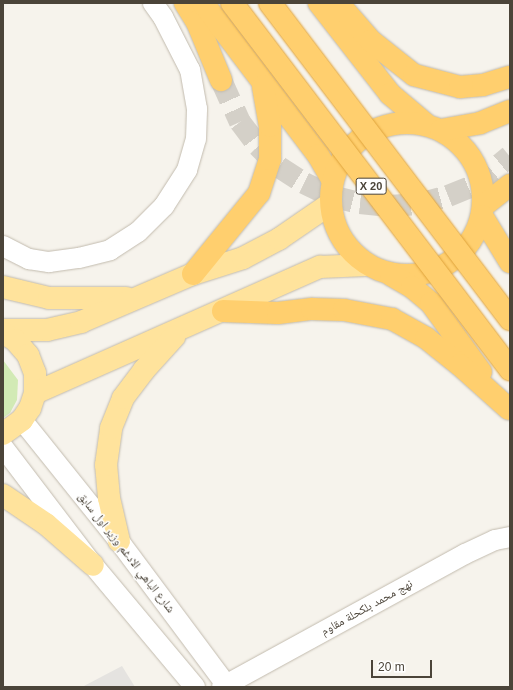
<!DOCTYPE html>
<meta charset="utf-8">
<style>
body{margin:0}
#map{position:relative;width:513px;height:690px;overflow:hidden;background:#f6f3ec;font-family:Helvetica,"Noto Naskh Arabic",sans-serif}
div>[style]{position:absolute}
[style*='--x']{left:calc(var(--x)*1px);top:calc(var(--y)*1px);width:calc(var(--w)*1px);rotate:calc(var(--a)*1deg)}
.green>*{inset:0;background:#d2eab5}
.parking>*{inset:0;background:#e5e3e0}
.highway-tunnel>*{height:22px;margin-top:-11px;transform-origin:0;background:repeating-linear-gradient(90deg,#d4d0c8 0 22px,transparent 0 33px)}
.roads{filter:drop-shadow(0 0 1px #c2bbae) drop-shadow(0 0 1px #c2bbae)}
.minor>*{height:20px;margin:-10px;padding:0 10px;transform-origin:10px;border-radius:10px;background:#fff}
.major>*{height:22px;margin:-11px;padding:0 11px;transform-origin:11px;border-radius:11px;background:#ffe39c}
.highway>*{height:22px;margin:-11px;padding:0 11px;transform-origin:11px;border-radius:11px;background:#ffcf6e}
.highway>.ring{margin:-11px;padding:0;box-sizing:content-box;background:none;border:22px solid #ffcf6e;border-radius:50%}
.bridges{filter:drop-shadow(0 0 1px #e0a43c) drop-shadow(0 0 1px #e0a43c)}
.highway-bridge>*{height:22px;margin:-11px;padding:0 11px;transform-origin:11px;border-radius:11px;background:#ffcf6e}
span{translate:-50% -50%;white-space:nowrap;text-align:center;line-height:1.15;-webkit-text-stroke:3px #fff;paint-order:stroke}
.shield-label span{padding:1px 3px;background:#fff;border:1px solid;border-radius:3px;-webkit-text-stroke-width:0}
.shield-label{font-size:11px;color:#4b4439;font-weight:700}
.street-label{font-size:12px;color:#4b4439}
.frame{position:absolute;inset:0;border:4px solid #4b4439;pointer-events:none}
.scale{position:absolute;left:371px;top:660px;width:61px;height:18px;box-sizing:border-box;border:2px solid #4b4439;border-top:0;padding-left:5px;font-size:12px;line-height:14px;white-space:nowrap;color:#4b4439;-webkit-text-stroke:3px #fff;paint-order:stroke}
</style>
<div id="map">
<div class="green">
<div style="clip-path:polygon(3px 360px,18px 380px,17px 400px,10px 413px,3px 418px)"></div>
</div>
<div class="parking">
<div style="clip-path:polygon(122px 666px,135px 687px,82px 687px)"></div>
</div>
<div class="highway-tunnel">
<div style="--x:221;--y:80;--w:46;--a:65.7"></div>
<div style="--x:240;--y:122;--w:30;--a:53"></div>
<div style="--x:258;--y:146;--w:30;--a:45"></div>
<div style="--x:279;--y:167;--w:30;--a:33"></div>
<div style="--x:304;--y:183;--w:30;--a:26"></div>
<div style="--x:331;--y:196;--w:30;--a:14"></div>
<div style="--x:360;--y:203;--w:29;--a:6"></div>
<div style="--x:389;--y:206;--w:30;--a:-4"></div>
<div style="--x:419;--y:204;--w:30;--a:-15"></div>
<div style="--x:448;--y:196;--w:29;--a:-22"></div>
<div style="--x:475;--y:185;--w:45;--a:-39.6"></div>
</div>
<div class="roads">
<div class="minor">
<div style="--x:3;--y:246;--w:29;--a:27"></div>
<div style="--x:29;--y:259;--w:20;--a:9"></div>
<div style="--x:49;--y:262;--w:30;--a:-8"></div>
<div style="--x:79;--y:258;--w:32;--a:-14"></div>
<div style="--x:110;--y:250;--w:33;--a:-33"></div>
<div style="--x:138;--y:232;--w:37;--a:-45"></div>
<div style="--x:164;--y:206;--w:43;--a:-57.4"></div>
<div style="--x:187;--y:170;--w:32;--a:-74"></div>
<div style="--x:196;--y:139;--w:30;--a:-88"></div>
<div style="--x:197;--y:109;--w:40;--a:-100"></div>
<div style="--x:190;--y:70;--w:59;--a:-117"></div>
<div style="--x:163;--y:17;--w:17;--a:-126"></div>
<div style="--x:22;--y:420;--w:155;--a:51.3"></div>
<div style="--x:119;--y:541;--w:182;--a:53.3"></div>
<div style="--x:3;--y:447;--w:148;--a:52.7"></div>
<div style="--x:93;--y:565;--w:159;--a:50.1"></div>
<div style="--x:222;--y:687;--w:277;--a:-28.7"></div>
<div style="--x:465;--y:554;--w:33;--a:-25"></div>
<div style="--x:495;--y:540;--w:15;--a:-11"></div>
</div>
<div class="major">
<div style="--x:3;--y:287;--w:47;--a:13.4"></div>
<div style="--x:49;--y:298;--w:77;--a:0"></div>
<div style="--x:3;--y:330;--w:44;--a:0"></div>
<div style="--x:47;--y:330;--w:35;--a:-13"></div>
<div style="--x:81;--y:322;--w:122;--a:-23.2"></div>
<div style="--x:193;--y:274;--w:52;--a:-17.7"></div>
<div style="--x:243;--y:258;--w:41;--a:-27.8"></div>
<div style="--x:279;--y:239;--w:62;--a:-34.5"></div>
<div style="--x:3;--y:333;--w:14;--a:30"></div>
<div style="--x:15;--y:340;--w:20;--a:49"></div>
<div style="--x:28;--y:355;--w:19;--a:69"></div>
<div style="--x:35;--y:373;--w:20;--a:90"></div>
<div style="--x:35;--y:393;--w:16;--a:108"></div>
<div style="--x:30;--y:408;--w:14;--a:124"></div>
<div style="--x:22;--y:420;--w:24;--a:144"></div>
<div style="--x:35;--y:393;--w:312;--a:-23.9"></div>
<div style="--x:320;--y:267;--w:46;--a:-2.5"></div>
<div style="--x:3;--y:495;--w:52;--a:34"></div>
<div style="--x:46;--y:524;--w:62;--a:41.1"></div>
<div style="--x:119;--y:541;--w:44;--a:-103.1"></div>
<div style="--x:109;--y:498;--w:33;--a:-95"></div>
<div style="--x:106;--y:465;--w:37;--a:-82"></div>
<div style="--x:111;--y:428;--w:32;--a:-68"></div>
<div style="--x:123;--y:398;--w:35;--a:-53"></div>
<div style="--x:144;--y:370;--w:45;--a:-47.7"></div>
</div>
<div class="highway">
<div style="--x:185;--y:3;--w:22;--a:58"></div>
<div style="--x:197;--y:22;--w:63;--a:67.5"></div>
<div style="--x:203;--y:3;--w:191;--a:52.9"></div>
<div style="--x:318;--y:155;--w:28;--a:60"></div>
<div style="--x:319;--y:3;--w:115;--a:52"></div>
<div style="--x:390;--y:94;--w:48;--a:40"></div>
<div style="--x:338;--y:3;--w:50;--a:49"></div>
<div style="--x:371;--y:41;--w:55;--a:38.3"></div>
<div style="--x:414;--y:75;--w:48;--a:14.6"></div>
<div style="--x:460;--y:87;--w:23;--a:-5"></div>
<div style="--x:483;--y:85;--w:28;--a:-17"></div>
<div class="ring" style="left:331px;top:123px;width:130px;height:130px"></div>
<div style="--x:441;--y:130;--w:40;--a:-10"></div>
<div style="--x:480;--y:123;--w:32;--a:-22"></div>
<div style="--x:483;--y:206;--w:34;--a:-38"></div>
<div style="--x:482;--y:216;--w:54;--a:58.7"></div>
<div style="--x:193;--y:274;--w:104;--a:-50.8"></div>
<div style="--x:259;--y:193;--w:36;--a:-72"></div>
<div style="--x:270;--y:159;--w:33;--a:-90"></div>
<div style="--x:270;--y:126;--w:40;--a:-100"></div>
<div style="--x:391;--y:275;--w:24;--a:30"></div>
<div style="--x:412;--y:287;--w:25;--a:40"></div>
<div style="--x:431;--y:303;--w:85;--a:54.1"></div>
<div style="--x:223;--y:311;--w:55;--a:2.1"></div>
<div style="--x:278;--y:313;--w:34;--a:-7"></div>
<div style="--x:312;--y:309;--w:32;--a:2"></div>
<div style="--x:344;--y:310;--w:49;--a:10.6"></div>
<div style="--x:392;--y:319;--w:39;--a:29"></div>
<div style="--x:426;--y:338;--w:43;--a:38.5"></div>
<div style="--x:460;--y:365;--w:66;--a:41.9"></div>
</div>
</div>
<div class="bridges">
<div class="highway-bridge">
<div style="--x:232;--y:3;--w:460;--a:52.8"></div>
<div style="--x:270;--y:3;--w:397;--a:52.8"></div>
</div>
</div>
<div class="shield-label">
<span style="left:371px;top:186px">X 20</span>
</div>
<div class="street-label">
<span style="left:126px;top:553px;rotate:52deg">شارع الباهي الادغم وزير اول سابق</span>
<span style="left:367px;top:608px;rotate:-29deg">نهج محمد بلكحلة مقاوم</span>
</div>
<div class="frame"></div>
<div class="scale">20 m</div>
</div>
